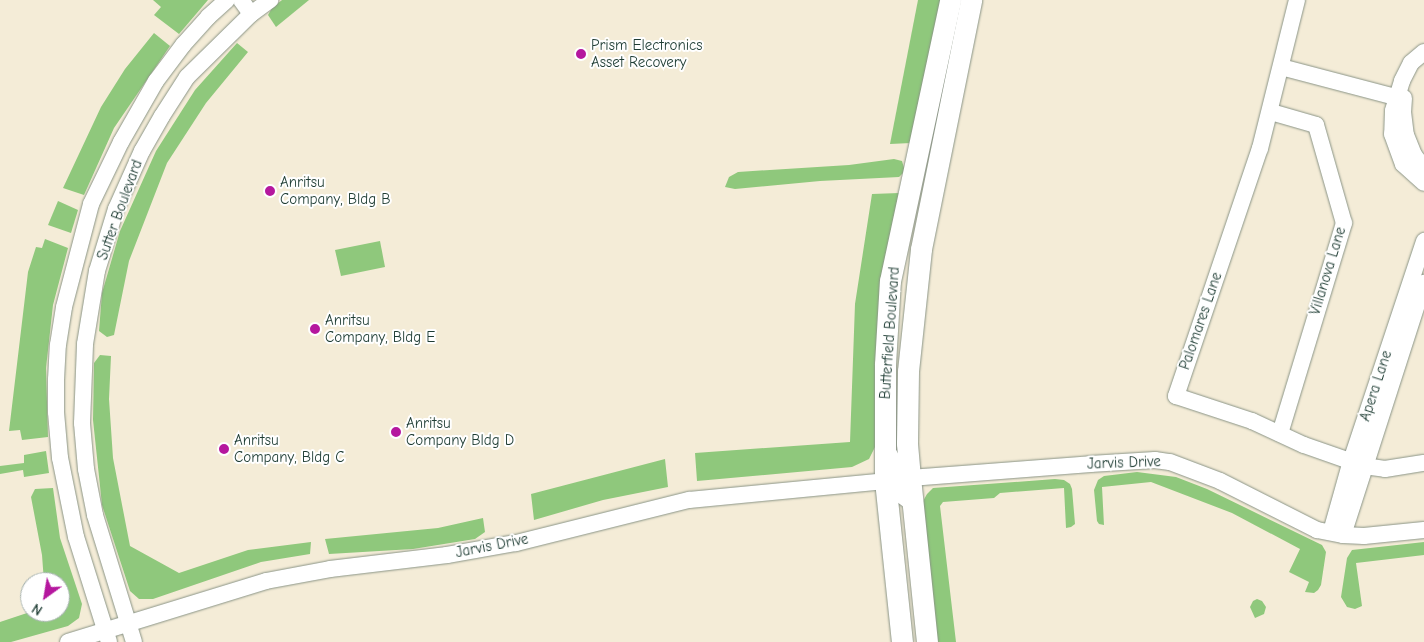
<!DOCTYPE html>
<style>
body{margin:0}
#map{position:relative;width:1424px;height:642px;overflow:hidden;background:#f4ecd7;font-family:"Comic Neue",sans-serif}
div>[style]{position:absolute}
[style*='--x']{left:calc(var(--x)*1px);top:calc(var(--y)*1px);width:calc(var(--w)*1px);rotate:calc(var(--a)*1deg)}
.green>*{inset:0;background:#8fc87c}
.roads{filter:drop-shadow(0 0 1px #8a9486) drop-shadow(0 0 1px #8a9486)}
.minor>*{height:16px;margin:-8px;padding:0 8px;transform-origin:8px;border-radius:8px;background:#fff}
.major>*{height:21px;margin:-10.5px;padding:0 10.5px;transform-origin:10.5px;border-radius:10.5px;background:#fff}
.dots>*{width:14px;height:14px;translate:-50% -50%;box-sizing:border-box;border:2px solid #fff;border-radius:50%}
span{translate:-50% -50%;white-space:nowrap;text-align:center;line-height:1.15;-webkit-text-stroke:4px #fff;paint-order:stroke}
.poi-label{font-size:15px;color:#1f3d34}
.left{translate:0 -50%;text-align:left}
.street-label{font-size:15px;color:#1f3d34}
.north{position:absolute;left:20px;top:572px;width:50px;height:50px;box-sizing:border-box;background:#fff;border:1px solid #a5b1ae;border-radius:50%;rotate:212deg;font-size:14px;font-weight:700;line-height:20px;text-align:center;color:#1f3d34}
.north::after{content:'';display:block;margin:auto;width:18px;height:22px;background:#b5179e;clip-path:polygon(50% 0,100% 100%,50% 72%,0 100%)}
</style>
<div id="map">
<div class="green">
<div style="clip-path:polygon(153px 0,208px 0,179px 34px,154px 15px,161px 7px)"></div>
<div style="clip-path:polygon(282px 0,309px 0,276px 27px,268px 15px,272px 8px)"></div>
<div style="clip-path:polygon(918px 0,942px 0,911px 143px,890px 144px)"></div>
<div style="clip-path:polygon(154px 33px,170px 46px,114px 128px,84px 195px,63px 188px,101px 107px,125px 69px)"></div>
<div style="clip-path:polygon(237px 43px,248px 52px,206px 103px,167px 163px,129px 261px,114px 335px,107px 337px,99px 331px,102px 293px,120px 231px,156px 151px,195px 90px)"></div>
<div style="clip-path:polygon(894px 159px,902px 161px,905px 171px,899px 177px,820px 181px,735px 189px,725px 187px,729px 177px,738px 172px,849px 165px)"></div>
<div style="clip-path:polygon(899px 193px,876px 445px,869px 459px,852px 467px,697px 481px,695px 453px,850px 442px,855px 304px,872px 194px)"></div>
<div style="clip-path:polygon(58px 201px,78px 210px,71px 233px,48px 225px)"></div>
<div style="clip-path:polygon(45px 239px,68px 248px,53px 305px,46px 368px,48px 437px,22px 440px,20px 430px,9px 431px,28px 272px,36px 247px,42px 248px)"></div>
<div style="clip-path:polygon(380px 241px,385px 267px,341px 276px,335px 250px)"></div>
<div style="clip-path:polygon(100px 355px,111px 356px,109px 399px,113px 458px,130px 546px,179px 573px,248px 550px,311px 542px,310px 554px,261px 562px,153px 599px,139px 599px,130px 591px,102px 505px,93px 420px,94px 363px)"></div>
<div style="clip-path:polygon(46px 451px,49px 473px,24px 477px,23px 470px,0 474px,0 466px,24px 463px,24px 455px)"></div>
<div style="clip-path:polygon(665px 459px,668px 487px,603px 500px,534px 520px,531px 494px)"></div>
<div style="clip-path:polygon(1137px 472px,1176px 477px,1207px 489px,1322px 545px,1326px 552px,1321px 585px,1318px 590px,1314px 593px,1305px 592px,1309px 582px,1289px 572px,1300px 549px,1232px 513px,1151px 482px,1102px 487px,1104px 525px,1099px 524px,1097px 521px,1094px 490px,1098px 480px,1104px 476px)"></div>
<div style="clip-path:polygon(1055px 479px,1064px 480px,1070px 484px,1072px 489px,1075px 524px,1071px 527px,1066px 528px,1064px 488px,1000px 493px,994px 498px,943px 502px,940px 506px,956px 642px,936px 642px,922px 503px,927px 494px,933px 488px)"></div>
<div style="clip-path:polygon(53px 488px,60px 538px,82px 604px,79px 618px,68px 626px,11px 642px,0 642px,0 622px,30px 612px,60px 612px,60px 582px,44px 582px,42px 555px,31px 497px,35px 489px)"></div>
<div style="clip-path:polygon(483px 518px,485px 532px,475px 539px,413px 549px,329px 554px,325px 539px,438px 528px)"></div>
<div style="clip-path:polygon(1424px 542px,1424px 555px,1356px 563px,1362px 606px,1355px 609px,1347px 607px,1341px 597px,1347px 558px,1352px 550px)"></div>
<div style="clip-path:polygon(1257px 599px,1262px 601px,1266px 607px,1264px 614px,1255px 618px,1250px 607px,1253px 601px)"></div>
</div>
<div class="roads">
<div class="minor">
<div style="--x:241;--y:0;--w:17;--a:54"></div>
<div style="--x:1297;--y:0;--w:153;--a:104"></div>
<div style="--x:1260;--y:148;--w:262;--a:108.7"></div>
<div style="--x:1176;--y:396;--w:80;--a:18.2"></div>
<div style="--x:1252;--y:421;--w:57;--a:24.8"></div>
<div style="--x:1304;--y:445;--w:64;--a:19.3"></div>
<div style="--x:1364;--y:466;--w:21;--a:8"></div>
<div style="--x:1385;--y:469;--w:39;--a:-9"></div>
<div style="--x:1424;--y:52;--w:17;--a:140"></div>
<div style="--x:1411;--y:63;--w:20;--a:117"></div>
<div style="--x:1402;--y:81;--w:31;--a:107"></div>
<div style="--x:1393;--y:111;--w:23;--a:92"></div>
<div style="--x:1392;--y:134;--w:32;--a:70"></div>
<div style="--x:1403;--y:164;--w:28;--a:42"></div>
<div style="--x:1281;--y:67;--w:126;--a:14.7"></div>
<div style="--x:1404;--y:98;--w:14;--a:94"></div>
<div style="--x:1403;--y:112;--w:23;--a:83"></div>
<div style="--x:1406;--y:135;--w:22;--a:68"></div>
<div style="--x:1414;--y:155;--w:16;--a:52"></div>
<div style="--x:1271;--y:112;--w:47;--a:16.1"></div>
<div style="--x:1316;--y:125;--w:102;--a:74.1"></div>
<div style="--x:1344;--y:223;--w:220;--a:106.9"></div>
<div style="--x:885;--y:446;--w:30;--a:62"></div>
<div style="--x:899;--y:472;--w:13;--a:29"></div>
<div style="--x:910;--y:478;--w:181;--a:-4.4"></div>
<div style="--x:1090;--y:464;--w:65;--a:-3.5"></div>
<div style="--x:1155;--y:460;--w:15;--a:8"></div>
<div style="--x:1170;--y:462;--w:53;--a:20.8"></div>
<div style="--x:1220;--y:481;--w:109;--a:26.8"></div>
<div style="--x:1317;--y:530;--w:26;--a:11"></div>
<div style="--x:1343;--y:535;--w:21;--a:3"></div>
<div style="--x:1364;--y:536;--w:60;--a:-5.7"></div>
<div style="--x:1331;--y:532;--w:74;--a:-74.3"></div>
<div style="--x:1351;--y:461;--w:232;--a:-71.6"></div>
<div style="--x:1343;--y:535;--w:265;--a:-72.2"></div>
<div style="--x:68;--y:642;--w:207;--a:-17.1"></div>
<div style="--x:266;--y:581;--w:65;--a:-10.6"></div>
<div style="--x:330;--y:569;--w:118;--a:-6.8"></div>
<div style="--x:447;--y:555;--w:70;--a:-9.9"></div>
<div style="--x:516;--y:543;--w:178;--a:-14"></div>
<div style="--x:689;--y:500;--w:197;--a:-5.5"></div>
<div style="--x:885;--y:481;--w:13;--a:29"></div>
<div style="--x:896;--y:487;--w:9;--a:58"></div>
<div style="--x:901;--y:495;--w:14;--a:36"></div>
<div style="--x:109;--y:642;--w:110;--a:-107.4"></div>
<div style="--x:76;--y:537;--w:81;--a:-101.4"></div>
<div style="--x:60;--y:458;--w:46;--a:-95"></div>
<div style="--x:56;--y:412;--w:32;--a:-90"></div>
<div style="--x:56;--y:380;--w:35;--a:-87"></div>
<div style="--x:58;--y:345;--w:38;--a:-81"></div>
<div style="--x:64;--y:307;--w:106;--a:-75.3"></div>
<div style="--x:91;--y:204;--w:69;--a:-64.2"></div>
<div style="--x:121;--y:142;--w:70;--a:-60.2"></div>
<div style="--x:156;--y:81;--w:45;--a:-53.1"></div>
<div style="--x:183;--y:45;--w:38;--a:-48"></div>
<div style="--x:208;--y:17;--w:25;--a:-42"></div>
<div style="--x:134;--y:642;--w:133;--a:-107.1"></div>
<div style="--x:95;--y:515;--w:47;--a:-101.1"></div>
<div style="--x:86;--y:469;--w:46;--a:-95"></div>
<div style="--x:82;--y:423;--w:79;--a:-87.8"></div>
<div style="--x:85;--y:344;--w:74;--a:-80.7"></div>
<div style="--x:97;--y:271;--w:65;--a:-73"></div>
<div style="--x:116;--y:209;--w:64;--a:-65.9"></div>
<div style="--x:142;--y:151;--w:40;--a:-60.3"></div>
<div style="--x:162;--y:116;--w:46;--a:-57.3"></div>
<div style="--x:187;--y:77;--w:90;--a:-44.5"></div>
<div style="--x:251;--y:14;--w:24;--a:-36"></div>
</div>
<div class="major">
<div style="--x:902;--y:642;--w:162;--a:-96"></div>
<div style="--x:885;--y:481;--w:117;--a:-90"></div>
<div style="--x:885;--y:364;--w:83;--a:-86.6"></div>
<div style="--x:890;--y:281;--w:287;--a:-77.9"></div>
<div style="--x:927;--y:642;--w:165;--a:-95.9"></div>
<div style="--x:910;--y:478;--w:35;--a:-95"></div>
<div style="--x:907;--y:443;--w:72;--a:-89.2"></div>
<div style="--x:908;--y:371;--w:123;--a:-83.9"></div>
<div style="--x:921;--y:249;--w:254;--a:-78.6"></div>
</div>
</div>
<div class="dots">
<div style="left:581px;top:54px;background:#b5179e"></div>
<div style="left:270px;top:191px;background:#b5179e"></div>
<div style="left:315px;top:329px;background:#b5179e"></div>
<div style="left:396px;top:432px;background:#b5179e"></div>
<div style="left:224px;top:449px;background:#b5179e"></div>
</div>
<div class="poi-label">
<span class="left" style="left:591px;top:54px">Prism Electronics<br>Asset Recovery</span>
<span class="left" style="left:280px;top:191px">Anritsu<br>Company, Bldg B</span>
<span class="left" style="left:325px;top:329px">Anritsu<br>Company, Bldg E</span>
<span class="left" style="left:406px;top:432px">Anritsu<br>Company Bldg D</span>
<span class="left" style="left:234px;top:449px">Anritsu<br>Company, Bldg C</span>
</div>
<div class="street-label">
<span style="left:120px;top:210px;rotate:-70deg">Sutter Boulevard</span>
<span style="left:1328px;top:271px;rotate:-73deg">Villanova Lane</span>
<span style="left:1201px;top:321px;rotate:-71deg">Palomares Lane</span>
<span style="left:890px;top:333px;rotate:-86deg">Butterfield Boulevard</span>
<span style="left:1376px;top:386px;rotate:-72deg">Apera Lane</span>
<span style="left:1124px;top:463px;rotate:-2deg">Jarvis Drive</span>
<span style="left:492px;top:546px;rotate:-11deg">Jarvis Drive</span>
</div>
<div class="north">N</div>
</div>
